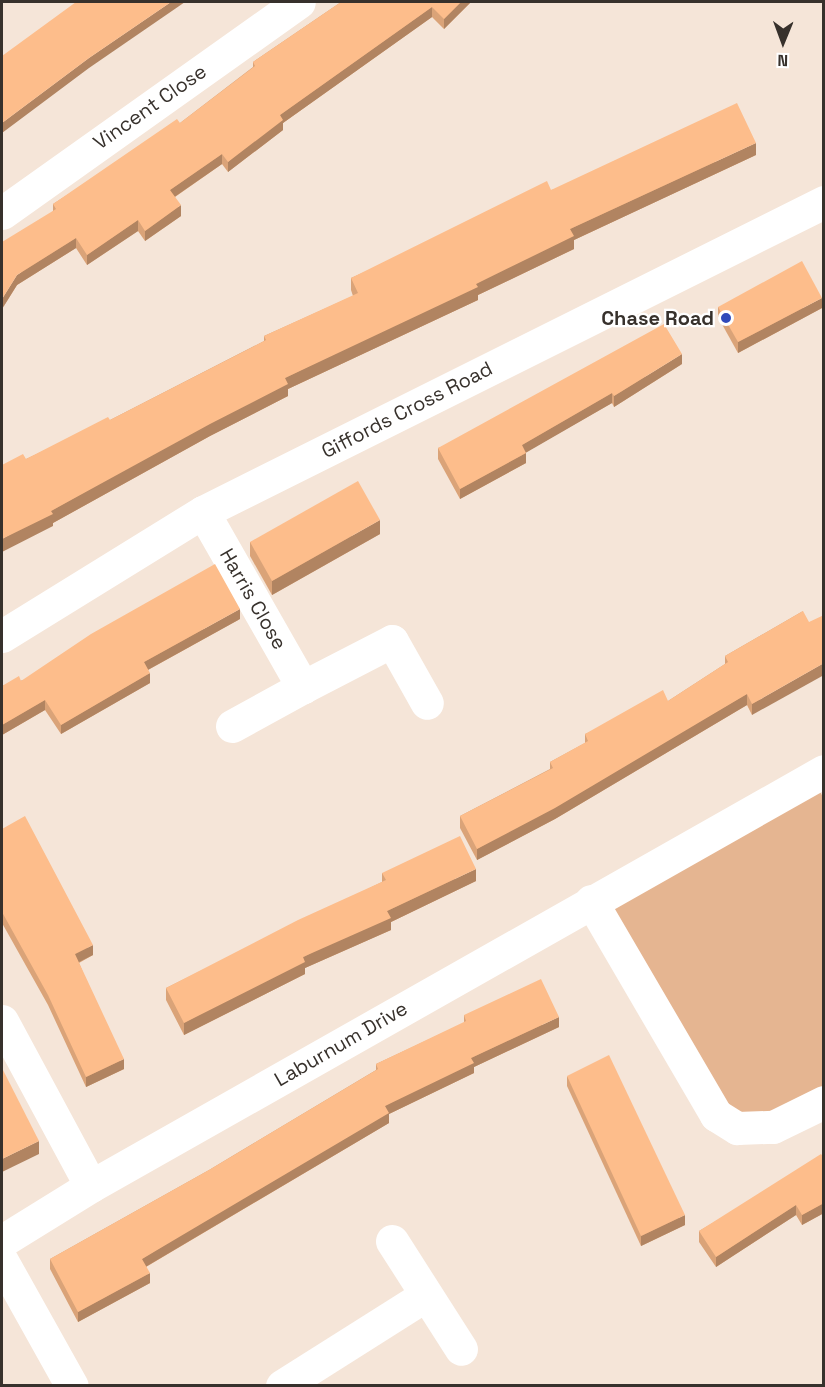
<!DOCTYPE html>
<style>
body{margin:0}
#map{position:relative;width:825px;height:1387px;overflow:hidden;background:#f5e5d8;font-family:"Space Grotesk",sans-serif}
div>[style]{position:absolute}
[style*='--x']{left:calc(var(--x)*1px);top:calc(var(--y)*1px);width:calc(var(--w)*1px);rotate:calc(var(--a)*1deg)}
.green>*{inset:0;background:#e5b591}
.minor>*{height:33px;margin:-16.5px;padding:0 16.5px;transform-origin:16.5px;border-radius:16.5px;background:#fff}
.wall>*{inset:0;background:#daa378}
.shaded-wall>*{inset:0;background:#b18461}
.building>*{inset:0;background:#fdbd8b}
.dots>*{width:16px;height:16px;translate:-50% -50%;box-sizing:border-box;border:3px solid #fff;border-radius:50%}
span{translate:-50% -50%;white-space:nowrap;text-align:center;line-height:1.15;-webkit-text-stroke:4.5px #fff;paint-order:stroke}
.street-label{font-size:20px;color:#37312c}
.poi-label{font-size:20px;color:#37312c;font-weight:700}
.right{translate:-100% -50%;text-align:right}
.frame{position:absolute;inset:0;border:3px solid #37312c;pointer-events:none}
.north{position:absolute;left:753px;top:12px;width:60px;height:60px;-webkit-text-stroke:4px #fff;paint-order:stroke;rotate:181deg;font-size:16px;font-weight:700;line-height:24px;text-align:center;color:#37312c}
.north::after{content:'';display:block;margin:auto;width:21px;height:27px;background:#37312c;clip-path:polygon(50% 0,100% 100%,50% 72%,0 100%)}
</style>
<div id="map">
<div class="green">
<div style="clip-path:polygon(812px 777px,824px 799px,823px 1102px,737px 1128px,591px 901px)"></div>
</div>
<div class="minor">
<div style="--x:2;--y:213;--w:364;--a:-35.4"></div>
<div style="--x:203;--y:512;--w:202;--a:60.3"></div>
<div style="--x:303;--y:687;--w:100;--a:-27.3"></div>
<div style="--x:392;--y:641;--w:71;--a:60.6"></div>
<div style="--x:2;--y:636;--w:236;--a:-31.7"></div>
<div style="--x:203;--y:512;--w:694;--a:-26.53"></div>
<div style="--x:232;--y:726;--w:81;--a:-28.8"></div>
<div style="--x:591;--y:901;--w:248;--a:59.7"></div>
<div style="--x:716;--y:1115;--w:25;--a:32"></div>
<div style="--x:737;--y:1128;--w:36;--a:-2"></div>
<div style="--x:773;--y:1127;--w:57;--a:-26.1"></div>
<div style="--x:2;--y:1021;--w:187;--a:61.7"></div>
<div style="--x:2;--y:1241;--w:105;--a:-31.7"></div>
<div style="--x:91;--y:1186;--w:842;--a:-29.52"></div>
<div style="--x:392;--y:1241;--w:128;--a:57.4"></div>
<div style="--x:2;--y:1261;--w:143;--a:60.8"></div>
<div style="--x:282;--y:1386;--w:170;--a:-32.3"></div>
</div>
<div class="wall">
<div style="clip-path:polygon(341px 2px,471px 2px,444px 29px,432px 17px,283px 123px,283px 130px,228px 172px,222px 164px,175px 197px,181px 216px,145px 241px,138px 231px,87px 265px,76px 248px,17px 285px,2px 309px,53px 211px,53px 204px,180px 123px,253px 67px,253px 62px)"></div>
<div style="clip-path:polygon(756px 155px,574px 240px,574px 249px,478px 295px,478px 300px,288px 389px,288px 396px,210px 436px,53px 523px,53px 526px,26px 459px,110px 420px,264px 341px,264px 336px,353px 296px,351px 290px,351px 278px,551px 190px)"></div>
<div style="clip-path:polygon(718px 307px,822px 308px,738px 353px,718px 317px)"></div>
<div style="clip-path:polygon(682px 364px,614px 407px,612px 403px,526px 452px,526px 463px,460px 499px,438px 459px,438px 448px)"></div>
<div style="clip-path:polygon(380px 534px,272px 595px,250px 556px,250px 542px)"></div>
<div style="clip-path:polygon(803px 611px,752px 715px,747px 705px,555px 819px,477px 860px,460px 828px,460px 816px,550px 769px,550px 762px,585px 743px,585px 734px,668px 701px,725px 664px,725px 656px)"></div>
<div style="clip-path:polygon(240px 619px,148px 670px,150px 683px,61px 734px,45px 710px,2px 735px,2px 686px)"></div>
<div style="clip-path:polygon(2px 829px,93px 955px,79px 963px,124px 1069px,86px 1087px,48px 1005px,2px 923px)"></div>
<div style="clip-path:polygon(382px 873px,476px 881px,391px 922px,391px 930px,305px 968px,305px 974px,184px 1035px,166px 1000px,166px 988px,382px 882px)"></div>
<div style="clip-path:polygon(464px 1015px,559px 1027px,474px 1067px,474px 1073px,389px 1114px,389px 1123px,146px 1267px,150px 1283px,78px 1322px,50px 1269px,50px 1259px,209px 1170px,376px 1070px,376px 1064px,464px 1023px)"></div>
<div style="clip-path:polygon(567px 1076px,685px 1225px,641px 1246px,567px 1086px)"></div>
<div style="clip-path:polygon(824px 1158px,824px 1213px,802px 1225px,796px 1215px,716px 1267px,699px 1242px,699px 1231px)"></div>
</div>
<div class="shaded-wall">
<div style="clip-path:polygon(171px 2px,185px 2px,89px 68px,2px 133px,2px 123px,89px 58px)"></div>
<div style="clip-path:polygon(461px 2px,471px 2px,444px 29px,444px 19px)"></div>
<div style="clip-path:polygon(432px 7px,432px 17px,283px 123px,283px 130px,228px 172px,228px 162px,280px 115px)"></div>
<div style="clip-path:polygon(756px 143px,756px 155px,574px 240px,574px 249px,478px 295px,478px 300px,288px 389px,288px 396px,210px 436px,53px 523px,53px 526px,2px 552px,2px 539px,285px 378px,476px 284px,570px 229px)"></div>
<div style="clip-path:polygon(222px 154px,222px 164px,170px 200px,170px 190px)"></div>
<div style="clip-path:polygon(181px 205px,181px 216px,145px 241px,145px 231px)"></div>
<div style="clip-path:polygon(138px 220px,138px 231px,87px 265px,87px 255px)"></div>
<div style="clip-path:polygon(76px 238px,76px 248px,17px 285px,2px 309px,2px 299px,17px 275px)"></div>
<div style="clip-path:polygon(822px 298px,822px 308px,738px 353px,738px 342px)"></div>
<div style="clip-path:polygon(3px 313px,3px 323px,2px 324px,2px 314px)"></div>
<div style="clip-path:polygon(682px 354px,682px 364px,614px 407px,614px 396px)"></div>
<div style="clip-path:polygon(612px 393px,612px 403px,522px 455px,522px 445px)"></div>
<div style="clip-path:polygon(526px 453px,526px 463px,460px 499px,460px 489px)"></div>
<div style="clip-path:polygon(380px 520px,380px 534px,272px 595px,272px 581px)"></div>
<div style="clip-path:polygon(240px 609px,240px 619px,144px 672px,144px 662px)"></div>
<div style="clip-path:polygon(824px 663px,824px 675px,752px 715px,752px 704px)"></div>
<div style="clip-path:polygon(150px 673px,150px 683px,61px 734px,61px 725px)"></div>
<div style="clip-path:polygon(747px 694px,747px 705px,555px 819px,477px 860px,477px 849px)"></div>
<div style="clip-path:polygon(45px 700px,45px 710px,2px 735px,2px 725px)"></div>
<div style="clip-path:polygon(476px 869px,476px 881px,391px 922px,391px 930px,305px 968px,305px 974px,184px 1035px,184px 1023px,387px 911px)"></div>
<div style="clip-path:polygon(93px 945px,93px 955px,75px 964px,75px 954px)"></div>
<div style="clip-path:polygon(559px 1017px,559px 1027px,474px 1067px,474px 1073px,389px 1114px,389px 1123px,142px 1269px,142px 1259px,385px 1106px,471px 1058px)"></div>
<div style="clip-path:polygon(124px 1059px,124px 1069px,86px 1087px,86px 1077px)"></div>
<div style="clip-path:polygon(39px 1141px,39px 1154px,2px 1172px,2px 1159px)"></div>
<div style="clip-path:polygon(824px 1203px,824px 1213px,802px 1225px,802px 1215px)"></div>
<div style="clip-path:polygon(796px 1205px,796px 1215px,716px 1267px,716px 1257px)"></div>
<div style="clip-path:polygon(685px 1215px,685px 1225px,641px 1246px,641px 1236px)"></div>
<div style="clip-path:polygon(150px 1273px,150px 1283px,78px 1322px,78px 1312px)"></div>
</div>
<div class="building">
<div style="clip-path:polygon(76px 2px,171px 2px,89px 58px,2px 123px,2px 56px)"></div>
<div style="clip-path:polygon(341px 2px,461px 2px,444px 19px,432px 7px,280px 115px,283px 120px,228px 162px,222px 154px,170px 190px,181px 205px,145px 231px,138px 220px,87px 255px,76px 238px,17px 275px,2px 299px,2px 242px,56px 209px,53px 204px,177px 119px,180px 123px,255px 66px,253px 62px)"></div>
<div style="clip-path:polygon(737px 103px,756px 143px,570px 229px,574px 236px,476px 284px,478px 287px,285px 378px,288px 384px,210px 424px,51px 511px,53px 514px,2px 539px,2px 465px,23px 454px,26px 459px,108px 417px,110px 420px,266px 340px,264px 336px,358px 293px,351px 278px,547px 181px,551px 190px)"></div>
<div style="clip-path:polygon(802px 261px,822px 298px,738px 342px,718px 307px)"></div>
<div style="clip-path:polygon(664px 324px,682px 354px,614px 396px,612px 393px,522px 445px,526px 453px,460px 489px,438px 448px)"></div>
<div style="clip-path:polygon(358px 481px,380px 520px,272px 581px,250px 542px)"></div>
<div style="clip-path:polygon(215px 564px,240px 609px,144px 662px,150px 673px,61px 725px,45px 700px,2px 725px,2px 686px,19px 676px,21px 681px,91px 634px)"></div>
<div style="clip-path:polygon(803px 611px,809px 622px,824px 615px,824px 663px,752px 704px,747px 694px,555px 808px,477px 849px,460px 816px,553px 768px,550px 762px,588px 741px,585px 734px,663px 690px,668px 701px,728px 662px,725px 656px)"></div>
<div style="clip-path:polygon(25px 816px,93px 945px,75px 954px,124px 1059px,86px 1077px,48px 995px,2px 912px,2px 829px)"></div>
<div style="clip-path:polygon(460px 836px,476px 869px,387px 911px,391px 918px,303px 957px,305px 962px,184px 1023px,166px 988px,298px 920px,386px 880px,382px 873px)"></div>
<div style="clip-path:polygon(541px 979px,559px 1017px,471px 1058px,474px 1063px,385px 1106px,389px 1113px,142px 1259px,150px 1273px,78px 1312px,50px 1259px,209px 1170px,378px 1069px,376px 1064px,466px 1021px,464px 1015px)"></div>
<div style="clip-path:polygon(609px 1055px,685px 1215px,641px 1236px,567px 1076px)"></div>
<div style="clip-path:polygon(3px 1070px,39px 1141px,2px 1159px,2px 1071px)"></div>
<div style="clip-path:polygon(821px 1154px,824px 1158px,824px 1203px,802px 1215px,796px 1205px,716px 1257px,699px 1231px)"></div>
</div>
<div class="dots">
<div style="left:726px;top:318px;background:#3049ba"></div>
</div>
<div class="street-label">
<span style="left:150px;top:107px;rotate:-35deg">Vincent Close</span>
<span style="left:407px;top:410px;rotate:-27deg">Giffords Cross Road</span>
<span style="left:253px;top:599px;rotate:60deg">Harris Close</span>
<span style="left:341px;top:1044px;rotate:-30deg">Laburnum Drive</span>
</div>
<div class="poi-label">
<span class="right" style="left:714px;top:318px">Chase Road</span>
</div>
<div class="frame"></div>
<div class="north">N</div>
</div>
